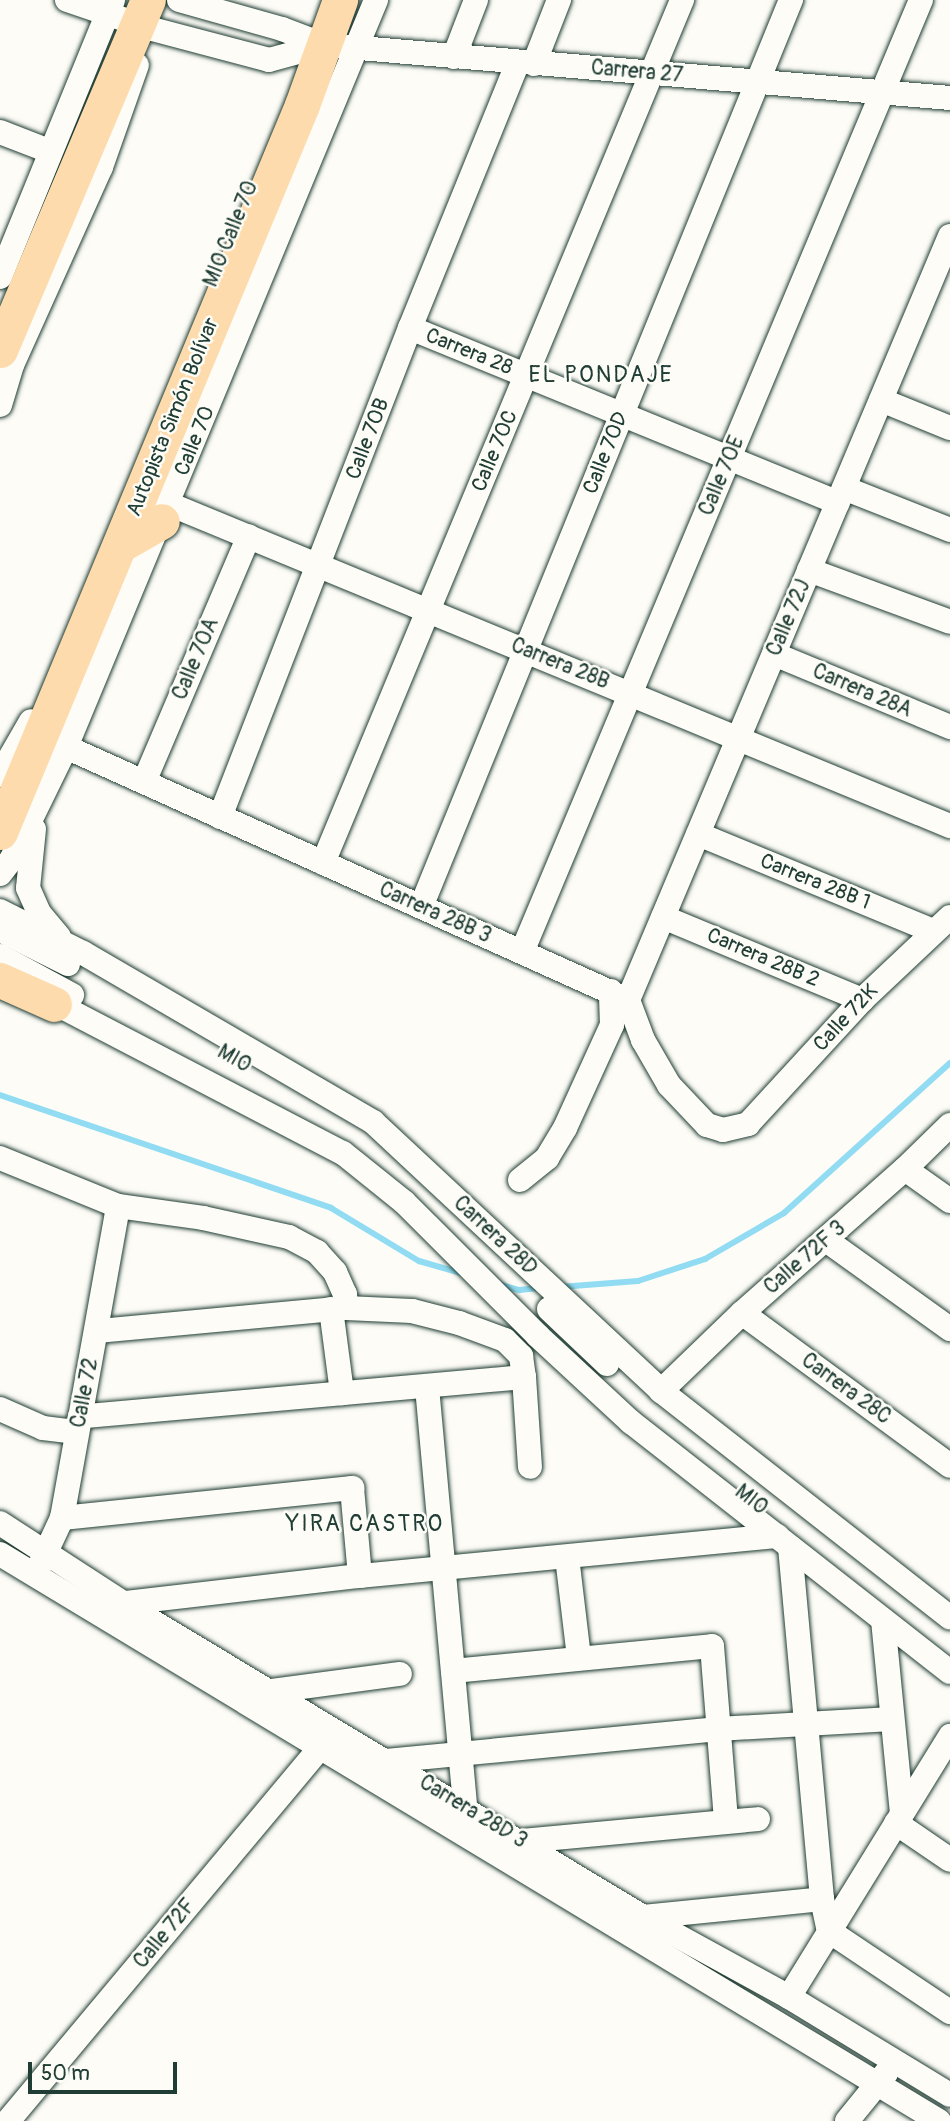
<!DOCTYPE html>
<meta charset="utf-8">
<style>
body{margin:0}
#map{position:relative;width:950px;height:2121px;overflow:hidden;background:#fdfcf7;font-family:Pangolin,sans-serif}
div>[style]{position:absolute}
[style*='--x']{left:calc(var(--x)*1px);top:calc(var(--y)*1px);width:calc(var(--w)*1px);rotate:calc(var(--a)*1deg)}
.stream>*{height:6px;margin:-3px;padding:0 3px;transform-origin:3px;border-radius:3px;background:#91dcf2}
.roads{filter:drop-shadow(0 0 2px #1f3d34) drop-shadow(0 0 2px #1f3d34)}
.minor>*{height:24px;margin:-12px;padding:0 12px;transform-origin:12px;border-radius:12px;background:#fdfcf7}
.highway>*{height:35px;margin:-17.5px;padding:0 17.5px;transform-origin:17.5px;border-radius:17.5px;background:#fedbac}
span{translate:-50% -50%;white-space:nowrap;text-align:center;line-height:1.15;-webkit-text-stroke:5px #fdfcf7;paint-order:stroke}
.street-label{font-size:21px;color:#1f3d34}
.neighbourhood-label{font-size:23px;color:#1f3d34;letter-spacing:2px}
.scale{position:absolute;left:28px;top:2062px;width:149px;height:32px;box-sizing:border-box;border:4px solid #1f3d34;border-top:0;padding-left:9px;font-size:21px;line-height:24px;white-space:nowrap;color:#1f3d34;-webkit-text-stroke:5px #fdfcf7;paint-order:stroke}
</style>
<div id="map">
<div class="stream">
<div style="--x:0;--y:1095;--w:350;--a:18.8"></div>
<div style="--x:331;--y:1208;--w:103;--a:31.1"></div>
<div style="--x:419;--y:1261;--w:47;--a:16.1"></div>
<div style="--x:498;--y:1284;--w:22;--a:16"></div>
<div style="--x:519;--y:1290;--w:20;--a:-6"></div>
<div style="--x:560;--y:1287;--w:78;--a:-4.4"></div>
<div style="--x:638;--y:1281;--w:71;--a:-18.2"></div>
<div style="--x:705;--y:1259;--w:91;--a:-30.2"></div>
<div style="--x:784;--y:1213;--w:224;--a:-42.1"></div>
</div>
<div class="roads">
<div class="minor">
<div style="--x:67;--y:0;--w:90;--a:18.8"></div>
<div style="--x:152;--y:29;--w:121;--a:14.8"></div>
<div style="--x:269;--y:60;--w:57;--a:-15.3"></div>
<div style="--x:179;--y:0;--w:107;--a:15.7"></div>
<div style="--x:282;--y:29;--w:45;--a:20.9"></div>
<div style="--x:324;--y:45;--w:628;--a:4.84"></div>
<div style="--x:454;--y:57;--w:61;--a:-68.9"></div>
<div style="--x:534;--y:64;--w:69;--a:-68.7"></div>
<div style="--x:0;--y:132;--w:53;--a:21.2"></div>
<div style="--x:0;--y:277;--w:299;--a:-67.8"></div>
<div style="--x:410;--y:328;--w:462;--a:22.2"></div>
<div style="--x:881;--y:400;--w:74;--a:22.1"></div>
<div style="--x:0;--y:405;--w:42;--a:-73.3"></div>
<div style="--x:12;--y:365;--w:217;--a:-65.8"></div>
<div style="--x:101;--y:167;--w:108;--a:-70.6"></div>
<div style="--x:844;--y:488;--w:114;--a:21.6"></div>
<div style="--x:169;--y:504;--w:845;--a:22.41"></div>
<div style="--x:809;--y:570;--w:150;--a:20.2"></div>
<div style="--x:774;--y:654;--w:191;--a:22.5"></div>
<div style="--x:66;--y:747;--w:616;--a:24.24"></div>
<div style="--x:628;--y:1000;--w:43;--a:69.4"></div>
<div style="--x:643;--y:1040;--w:52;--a:60"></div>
<div style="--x:669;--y:1085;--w:55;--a:46.5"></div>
<div style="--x:707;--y:1125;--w:17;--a:17"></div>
<div style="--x:723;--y:1130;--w:26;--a:-13"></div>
<div style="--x:748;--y:1124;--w:168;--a:-47.4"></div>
<div style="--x:862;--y:1000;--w:121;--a:-43.3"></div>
<div style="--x:0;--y:775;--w:62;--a:-60.1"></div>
<div style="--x:144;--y:782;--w:267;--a:-66.9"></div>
<div style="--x:220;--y:817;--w:525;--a:-68.77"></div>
<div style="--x:410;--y:328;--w:287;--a:-67.9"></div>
<div style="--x:34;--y:829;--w:59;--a:95.8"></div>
<div style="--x:28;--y:888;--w:27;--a:66"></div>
<div style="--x:39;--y:913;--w:31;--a:50"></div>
<div style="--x:698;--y:834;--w:254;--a:22.4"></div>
<div style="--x:323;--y:863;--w:935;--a:-67.41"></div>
<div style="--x:0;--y:874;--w:18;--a:-52"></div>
<div style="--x:11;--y:860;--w:126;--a:-64"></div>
<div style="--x:66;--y:747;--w:809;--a:-67.46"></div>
<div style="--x:421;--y:907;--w:980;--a:-67.81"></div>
<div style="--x:0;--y:911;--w:93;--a:26.8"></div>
<div style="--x:83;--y:953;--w:336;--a:30.2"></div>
<div style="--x:373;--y:1122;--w:394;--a:43"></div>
<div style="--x:661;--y:1391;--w:367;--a:38.1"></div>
<div style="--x:663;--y:917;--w:216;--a:22.6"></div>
<div style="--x:0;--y:930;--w:76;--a:26.6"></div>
<div style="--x:522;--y:952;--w:1032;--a:-67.26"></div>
<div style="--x:0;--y:956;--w:82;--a:28.4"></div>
<div style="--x:41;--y:996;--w:340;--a:27.5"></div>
<div style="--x:343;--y:1153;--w:78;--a:38.8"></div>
<div style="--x:404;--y:1202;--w:190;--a:45"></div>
<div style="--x:538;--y:1336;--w:127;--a:42.8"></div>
<div style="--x:631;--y:1422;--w:405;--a:38.1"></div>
<div style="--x:628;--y:1000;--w:829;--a:-67.15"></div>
<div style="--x:0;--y:1158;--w:127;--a:22.1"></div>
<div style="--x:118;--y:1206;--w:86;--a:8"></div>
<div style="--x:203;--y:1218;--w:88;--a:12.5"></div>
<div style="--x:289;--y:1237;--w:32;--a:28"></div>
<div style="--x:317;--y:1252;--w:27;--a:48"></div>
<div style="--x:335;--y:1272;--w:24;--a:66"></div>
<div style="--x:345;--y:1294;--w:14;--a:86"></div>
<div style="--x:346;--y:1308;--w:66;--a:2.6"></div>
<div style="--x:412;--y:1311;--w:49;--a:14.3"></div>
<div style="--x:459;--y:1323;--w:49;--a:20.3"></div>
<div style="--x:505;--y:1340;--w:23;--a:45"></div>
<div style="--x:521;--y:1356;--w:21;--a:82"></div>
<div style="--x:524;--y:1377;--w:446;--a:174.9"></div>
<div style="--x:905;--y:1169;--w:55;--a:35.4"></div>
<div style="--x:520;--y:1180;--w:35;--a:-39"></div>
<div style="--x:547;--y:1158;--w:35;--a:-59"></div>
<div style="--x:565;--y:1128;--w:113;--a:-65.5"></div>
<div style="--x:612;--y:1025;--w:34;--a:-92"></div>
<div style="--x:826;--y:1240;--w:153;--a:35.7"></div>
<div style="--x:331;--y:1309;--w:85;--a:82.5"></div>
<div style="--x:549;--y:1309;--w:80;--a:43.5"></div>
<div style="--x:742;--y:1313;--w:258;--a:36.3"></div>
<div style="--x:98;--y:1331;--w:249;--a:-5.3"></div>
<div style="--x:524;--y:1377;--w:90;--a:86.2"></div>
<div style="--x:427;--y:1387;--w:423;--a:84.8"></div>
<div style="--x:661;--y:1391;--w:112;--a:-43.9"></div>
<div style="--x:742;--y:1313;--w:217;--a:-41.5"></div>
<div style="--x:905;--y:1169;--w:63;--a:-44.4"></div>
<div style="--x:0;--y:1409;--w:47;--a:23.8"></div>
<div style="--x:43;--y:1428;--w:34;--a:7"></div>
<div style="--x:62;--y:1518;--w:292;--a:-5.9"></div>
<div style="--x:352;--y:1488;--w:88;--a:84.8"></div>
<div style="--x:0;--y:1523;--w:167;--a:33"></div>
<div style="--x:140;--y:1614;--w:587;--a:31.06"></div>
<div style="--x:643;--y:1917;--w:166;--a:28.7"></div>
<div style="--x:789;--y:1997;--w:188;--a:31.3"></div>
<div style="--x:790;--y:1547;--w:353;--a:84.8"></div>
<div style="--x:822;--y:1899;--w:33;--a:78"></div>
<div style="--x:829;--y:1931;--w:146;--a:33.8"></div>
<div style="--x:0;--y:1554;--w:1097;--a:31.13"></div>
<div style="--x:567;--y:1557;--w:102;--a:83.2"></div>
<div style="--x:40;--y:1565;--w:52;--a:-64.9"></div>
<div style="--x:62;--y:1518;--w:317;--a:-79.8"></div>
<div style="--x:125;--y:1603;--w:237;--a:-6.6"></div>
<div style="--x:360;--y:1576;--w:419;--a:-5.5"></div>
<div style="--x:883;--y:1620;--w:194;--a:84.4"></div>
<div style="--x:453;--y:1671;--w:260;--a:-5.5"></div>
<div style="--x:712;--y:1646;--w:176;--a:85.4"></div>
<div style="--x:272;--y:1691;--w:129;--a:-7.6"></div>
<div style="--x:386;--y:1761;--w:334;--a:-5.5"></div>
<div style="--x:718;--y:1729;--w:174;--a:-3.3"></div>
<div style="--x:896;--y:1823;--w:65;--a:34.4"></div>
<div style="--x:522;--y:1841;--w:237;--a:-5.3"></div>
<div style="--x:643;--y:1917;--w:180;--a:-5.7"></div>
<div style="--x:789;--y:1997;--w:307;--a:-58.3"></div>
<div style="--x:8;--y:2121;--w:488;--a:-50.1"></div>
<div style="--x:847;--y:2121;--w:62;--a:-50.9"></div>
</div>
<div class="highway">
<div style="--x:0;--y:350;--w:380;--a:-67.1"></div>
<div style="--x:120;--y:545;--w:48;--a:-29.7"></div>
<div style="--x:0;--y:832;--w:787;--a:-67.44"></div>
<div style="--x:302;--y:105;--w:112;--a:-70.1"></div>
<div style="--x:0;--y:980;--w:59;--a:24"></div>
</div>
</div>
<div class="street-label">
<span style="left:637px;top:72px;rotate:5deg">Carrera 27</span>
<span style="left:231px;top:234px;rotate:-68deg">MIO Calle 70</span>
<span style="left:469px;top:352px;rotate:22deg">Carrera 28</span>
<span style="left:173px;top:417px;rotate:-68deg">Autopista Simón Bolívar</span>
<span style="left:368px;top:439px;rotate:-69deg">Calle 70B</span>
<span style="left:195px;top:441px;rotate:-68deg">Calle 70</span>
<span style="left:495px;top:451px;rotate:-67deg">Calle 70C</span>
<span style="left:606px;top:453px;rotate:-68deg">Calle 70D</span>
<span style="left:722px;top:476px;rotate:-67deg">Calle 70E</span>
<span style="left:789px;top:618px;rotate:-67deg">Calle 72J</span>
<span style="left:196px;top:659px;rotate:-67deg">Calle 70A</span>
<span style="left:560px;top:664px;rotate:22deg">Carrera 28B</span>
<span style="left:862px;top:691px;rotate:23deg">Carrera 28A</span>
<span style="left:815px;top:882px;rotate:22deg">Carrera 28B 1</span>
<span style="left:435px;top:913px;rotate:24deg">Carrera 28B 3</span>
<span style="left:763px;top:958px;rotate:23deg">Carrera 28B 2</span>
<span style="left:846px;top:1018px;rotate:-47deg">Calle 72K</span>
<span style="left:234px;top:1059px;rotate:30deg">MIO</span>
<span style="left:495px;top:1236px;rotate:43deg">Carrera 28D</span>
<span style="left:805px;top:1258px;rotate:-41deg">Calle 72F 3</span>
<span style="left:846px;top:1389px;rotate:36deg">Carrera 28C</span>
<span style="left:85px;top:1393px;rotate:-79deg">Calle 72</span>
<span style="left:751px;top:1500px;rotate:38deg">MIO</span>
<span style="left:473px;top:1812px;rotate:31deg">Carrera 28D 3</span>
<span style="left:165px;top:1934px;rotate:-50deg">Calle 72F</span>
</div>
<div class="neighbourhood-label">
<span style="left:601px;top:375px">EL PONDAJE</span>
<span style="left:365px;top:1524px">YIRA CASTRO</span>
</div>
<div class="scale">50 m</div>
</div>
